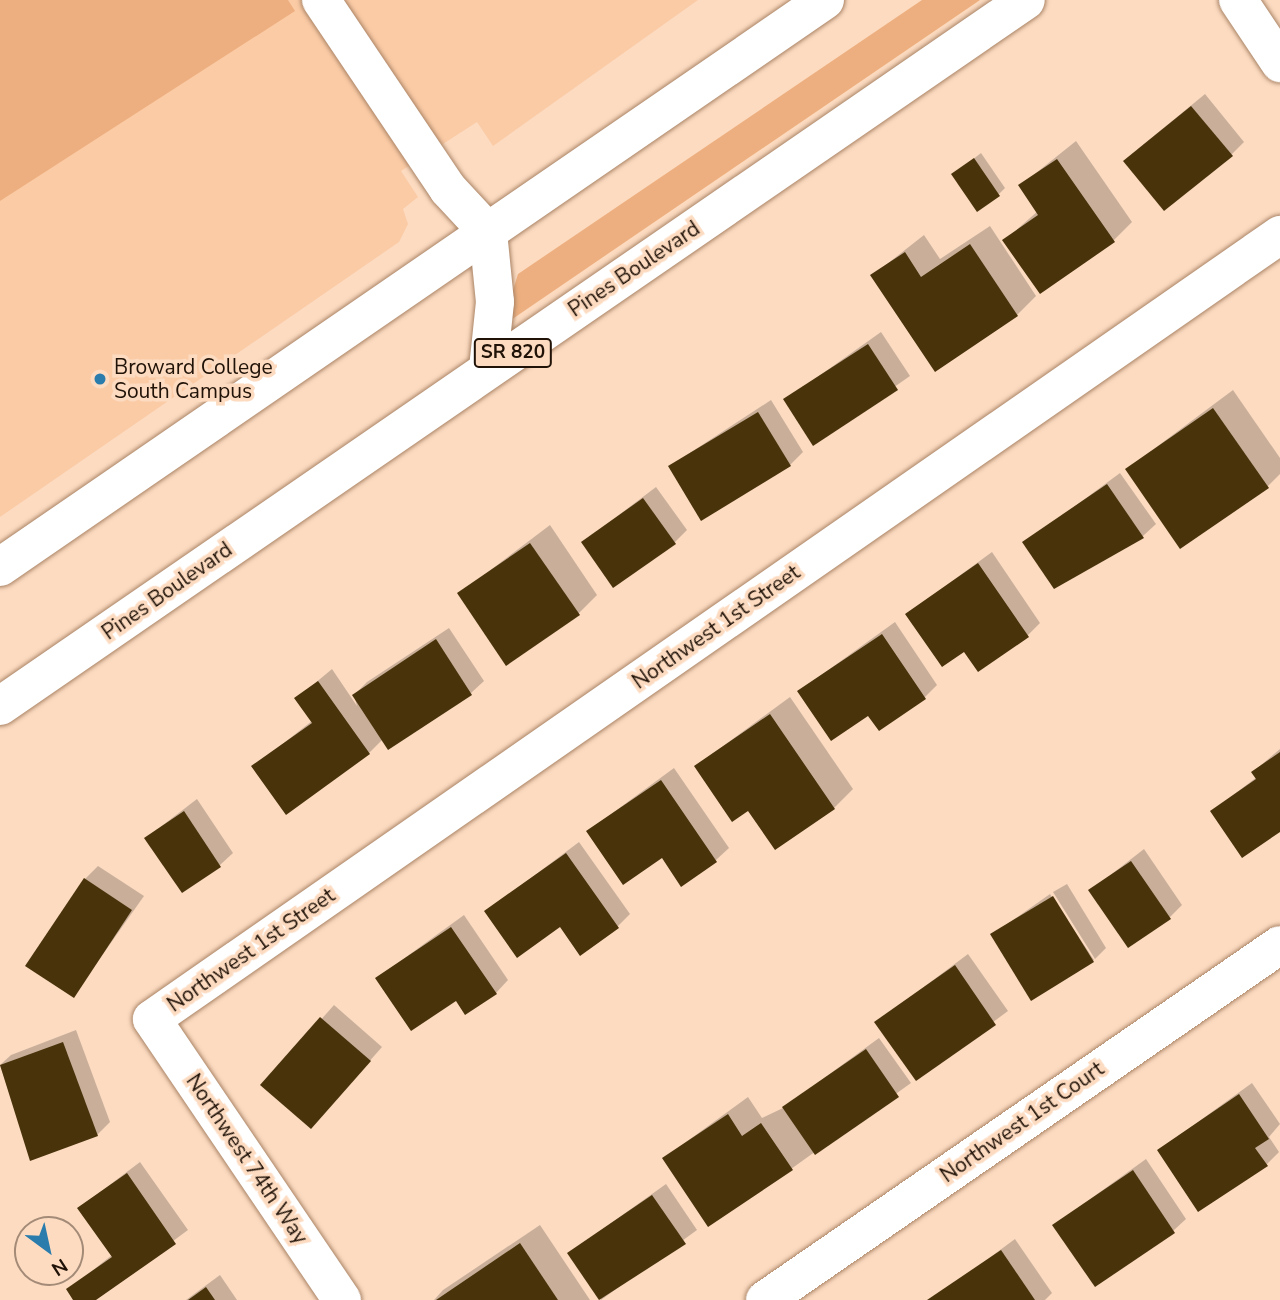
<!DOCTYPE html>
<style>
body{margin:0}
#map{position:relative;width:1280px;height:1300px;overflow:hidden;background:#fcdbc1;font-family:"Nunito Sans",sans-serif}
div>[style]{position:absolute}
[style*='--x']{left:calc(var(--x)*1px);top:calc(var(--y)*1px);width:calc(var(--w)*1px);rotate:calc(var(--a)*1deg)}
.built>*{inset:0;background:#fbcba6}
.green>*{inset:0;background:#edaf7f}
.shadow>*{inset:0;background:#0003}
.building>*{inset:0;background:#48330b}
.roads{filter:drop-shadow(0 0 2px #aa8466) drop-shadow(0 0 2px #aa8466)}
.minor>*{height:38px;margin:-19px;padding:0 19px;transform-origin:19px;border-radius:19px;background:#fff}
.highway>*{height:38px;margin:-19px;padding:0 19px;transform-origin:19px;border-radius:19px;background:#fff}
.dots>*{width:19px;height:19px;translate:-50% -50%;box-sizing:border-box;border:4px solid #fcdbc1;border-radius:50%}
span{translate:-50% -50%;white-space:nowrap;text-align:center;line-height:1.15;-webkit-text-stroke:7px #fcdbc1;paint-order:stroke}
.shield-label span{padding:2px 5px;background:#fcdbc1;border:2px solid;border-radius:5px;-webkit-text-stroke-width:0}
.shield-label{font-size:19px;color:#201207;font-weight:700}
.street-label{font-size:21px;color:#201207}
.poi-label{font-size:21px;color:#201207}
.left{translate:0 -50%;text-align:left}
.north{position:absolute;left:14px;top:1216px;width:70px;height:70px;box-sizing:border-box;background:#fcdbc1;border:2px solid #a48b77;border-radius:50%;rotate:147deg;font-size:19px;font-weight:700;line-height:28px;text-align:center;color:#201207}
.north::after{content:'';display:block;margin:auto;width:24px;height:32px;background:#297cac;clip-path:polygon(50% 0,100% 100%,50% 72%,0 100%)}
</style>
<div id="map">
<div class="built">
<div style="clip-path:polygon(0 0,698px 0,493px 146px,477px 122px,401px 171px,418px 197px,403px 209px,408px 224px,399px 242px,0 517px)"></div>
</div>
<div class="green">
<div style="clip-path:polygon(0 0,288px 0,295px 11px,0 201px)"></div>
<div style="clip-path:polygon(922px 0,980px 0,502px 326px,518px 274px)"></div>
</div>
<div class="shadow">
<div style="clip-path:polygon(1205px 94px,1244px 142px,1232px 154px,1138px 149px)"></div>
<div style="clip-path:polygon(1076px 141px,1132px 222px,1113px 241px,1005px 240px,1038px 211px,1021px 185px)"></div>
<div style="clip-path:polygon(981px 153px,1005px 188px,999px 194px,954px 174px)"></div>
<div style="clip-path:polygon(990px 226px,1036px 296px,1017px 315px,873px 275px,924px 235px,940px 259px)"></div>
<div style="clip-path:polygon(881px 332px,910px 376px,814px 443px,785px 400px)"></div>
<div style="clip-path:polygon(1233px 390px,1280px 458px,1280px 474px,1267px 487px,1127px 469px)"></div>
<div style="clip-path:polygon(771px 400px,803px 452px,790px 465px,670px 466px)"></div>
<div style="clip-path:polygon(1120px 473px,1156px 524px,1143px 536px,1025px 543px)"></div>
<div style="clip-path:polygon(656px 487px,687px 530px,674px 543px,583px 542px)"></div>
<div style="clip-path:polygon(550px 525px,597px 595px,578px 614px,459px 594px)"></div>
<div style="clip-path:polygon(992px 552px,1040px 623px,1028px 635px,964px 650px,907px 614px)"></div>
<div style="clip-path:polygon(895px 622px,937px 685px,924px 698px,869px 714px,799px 691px)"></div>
<div style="clip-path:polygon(449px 628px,484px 681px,471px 693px,389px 747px,383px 739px,369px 753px,253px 767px,312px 721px,296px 699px,332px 669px,357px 706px,354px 695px,367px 682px)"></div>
<div style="clip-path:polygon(790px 697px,853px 789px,834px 808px,749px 808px,696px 766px)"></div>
<div style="clip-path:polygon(1280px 749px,1280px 830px,1212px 811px,1257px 777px,1253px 772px)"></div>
<div style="clip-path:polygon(674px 768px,729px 848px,716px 860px,662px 856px,588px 831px)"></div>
<div style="clip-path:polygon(197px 799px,233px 853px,220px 865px,146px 838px)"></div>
<div style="clip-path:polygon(579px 842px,630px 914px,617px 927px,560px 925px,487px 911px)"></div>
<div style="clip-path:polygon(1144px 849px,1182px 905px,1169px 918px,1090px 891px)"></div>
<div style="clip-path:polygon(98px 866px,144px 896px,74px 995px,85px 879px)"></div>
<div style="clip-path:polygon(1067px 884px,1106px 948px,1095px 959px,1053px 892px)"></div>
<div style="clip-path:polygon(1050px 894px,1094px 960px,1032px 999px,992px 935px)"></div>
<div style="clip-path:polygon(464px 915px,508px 980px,496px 993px,456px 998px,377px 978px)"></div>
<div style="clip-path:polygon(968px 954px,1008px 1011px,916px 1079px,877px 1022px)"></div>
<div style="clip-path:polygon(334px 1005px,382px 1047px,323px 1114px,263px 1085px)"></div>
<div style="clip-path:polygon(76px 1030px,110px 1122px,97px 1135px,31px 1159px,0 1065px,11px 1055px)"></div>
<div style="clip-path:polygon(879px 1038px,911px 1083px,791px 1169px,664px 1158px,748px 1097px,762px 1118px,783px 1108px)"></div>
<div style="clip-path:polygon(1252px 1083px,1280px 1124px,1269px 1137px,1279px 1152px,1266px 1165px,1159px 1150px)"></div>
<div style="clip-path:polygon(1146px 1159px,1186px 1219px,1173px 1231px,1054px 1225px)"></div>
<div style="clip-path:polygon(140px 1162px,188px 1230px,93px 1300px,75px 1300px,68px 1290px,112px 1255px,79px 1208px)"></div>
<div style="clip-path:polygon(666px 1184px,697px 1230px,601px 1300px,569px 1253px)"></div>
<div style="clip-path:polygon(540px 1225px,590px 1300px,434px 1300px,443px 1290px)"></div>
<div style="clip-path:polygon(1015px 1239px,1052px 1293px,1045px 1300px,932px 1300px)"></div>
<div style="clip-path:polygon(220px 1275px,237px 1300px,186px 1300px)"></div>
</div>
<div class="building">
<div style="clip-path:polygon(1191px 106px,1233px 156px,1164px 211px,1123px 161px)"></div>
<div style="clip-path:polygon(974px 158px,1000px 196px,977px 212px,951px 174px)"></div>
<div style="clip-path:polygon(1057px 159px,1115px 242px,1040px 294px,1002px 240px,1038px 215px,1018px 185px)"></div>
<div style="clip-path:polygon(970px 244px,1018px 316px,935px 372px,870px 275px,905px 252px,921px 277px)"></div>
<div style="clip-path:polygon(868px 344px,898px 390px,813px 446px,783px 399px)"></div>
<div style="clip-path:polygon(1213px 408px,1269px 488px,1180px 549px,1125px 469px)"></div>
<div style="clip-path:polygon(758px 412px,791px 466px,701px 521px,668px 466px)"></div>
<div style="clip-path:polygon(1107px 484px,1144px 538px,1054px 589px,1022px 542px)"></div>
<div style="clip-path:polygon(643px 498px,676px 544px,613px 588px,581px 542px)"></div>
<div style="clip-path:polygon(530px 543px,580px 615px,506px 666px,457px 593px)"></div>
<div style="clip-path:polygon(978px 563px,1029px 637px,978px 672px,964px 652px,942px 667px,905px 614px)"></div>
<div style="clip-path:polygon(882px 634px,926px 699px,879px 731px,868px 716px,831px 741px,797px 691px)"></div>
<div style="clip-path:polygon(436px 639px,472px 695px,388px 750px,352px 695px)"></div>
<div style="clip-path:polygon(318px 681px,370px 754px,286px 815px,251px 766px,312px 723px,294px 698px)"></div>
<div style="clip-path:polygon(770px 714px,835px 809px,775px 850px,748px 811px,732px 822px,694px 766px)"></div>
<div style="clip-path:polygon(1280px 752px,1280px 832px,1242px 858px,1210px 811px,1256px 779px,1251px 772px)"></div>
<div style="clip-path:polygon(661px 780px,717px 862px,681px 887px,662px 858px,623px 885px,586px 831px)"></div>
<div style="clip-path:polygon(184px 811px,221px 867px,182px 893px,144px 838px)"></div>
<div style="clip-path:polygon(566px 853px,619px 928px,580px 956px,560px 927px,517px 958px,484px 911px)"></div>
<div style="clip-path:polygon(1131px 861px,1171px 919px,1128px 948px,1088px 890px)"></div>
<div style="clip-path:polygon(84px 878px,132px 910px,74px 998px,25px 966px)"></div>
<div style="clip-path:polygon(1053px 896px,1094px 962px,1031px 1001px,990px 934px)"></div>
<div style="clip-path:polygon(451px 927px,497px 994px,465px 1015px,456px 1001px,411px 1031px,375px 978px)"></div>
<div style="clip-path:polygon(955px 965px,996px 1025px,916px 1081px,874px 1022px)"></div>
<div style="clip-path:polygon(320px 1017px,371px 1061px,311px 1129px,260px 1085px)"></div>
<div style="clip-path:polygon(63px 1042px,98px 1136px,30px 1161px,0 1065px)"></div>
<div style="clip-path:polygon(866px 1049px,899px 1097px,815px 1155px,782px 1107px)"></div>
<div style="clip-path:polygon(1239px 1094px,1269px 1139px,1255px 1148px,1268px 1166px,1198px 1212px,1157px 1150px)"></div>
<div style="clip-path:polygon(728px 1114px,742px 1136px,761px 1123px,793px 1170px,708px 1227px,662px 1158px)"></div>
<div style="clip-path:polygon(1133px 1170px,1175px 1233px,1095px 1287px,1052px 1225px)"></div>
<div style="clip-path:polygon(127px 1173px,176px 1244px,96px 1300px,73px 1300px,66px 1289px,112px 1257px,77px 1208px)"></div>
<div style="clip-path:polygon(652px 1195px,686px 1244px,599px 1300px,567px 1253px)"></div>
<div style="clip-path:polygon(520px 1243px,558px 1300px,436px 1300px)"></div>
<div style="clip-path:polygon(1001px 1250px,1035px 1300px,927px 1300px)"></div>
<div style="clip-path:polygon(206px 1287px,215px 1300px,188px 1300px)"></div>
</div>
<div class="roads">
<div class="minor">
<div style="--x:321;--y:0;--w:228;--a:56.1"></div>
<div style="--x:448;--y:189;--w:59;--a:47.1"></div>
<div style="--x:488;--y:232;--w:70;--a:84.3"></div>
<div style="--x:495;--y:302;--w:67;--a:96"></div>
<div style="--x:1238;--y:0;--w:76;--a:56.3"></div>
<div style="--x:342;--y:1300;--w:339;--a:-124.1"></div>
<div style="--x:152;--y:1019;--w:1374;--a:-34.8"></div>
<div style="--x:765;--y:1300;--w:625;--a:-34.58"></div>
</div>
<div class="highway">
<div style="--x:0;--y:567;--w:1001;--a:-34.5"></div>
<div style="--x:0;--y:706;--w:1245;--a:-34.53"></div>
</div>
</div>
<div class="dots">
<div style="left:100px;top:379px;background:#297cac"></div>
</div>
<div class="shield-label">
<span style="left:513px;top:353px">SR 820</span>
</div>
<div class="street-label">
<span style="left:634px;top:269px;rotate:-34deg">Pines Boulevard</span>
<span style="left:167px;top:591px;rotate:-35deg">Pines Boulevard</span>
<span style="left:716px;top:627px;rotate:-35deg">Northwest 1st Street</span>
<span style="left:251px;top:950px;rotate:-35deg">Northwest 1st Street</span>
<span style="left:1022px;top:1122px;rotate:-35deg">Northwest 1st Court</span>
<span style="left:247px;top:1159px;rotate:56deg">Northwest 74th Way</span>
</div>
<div class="poi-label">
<span class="left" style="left:114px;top:379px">Broward College<br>South Campus</span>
</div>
<div class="north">N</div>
</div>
